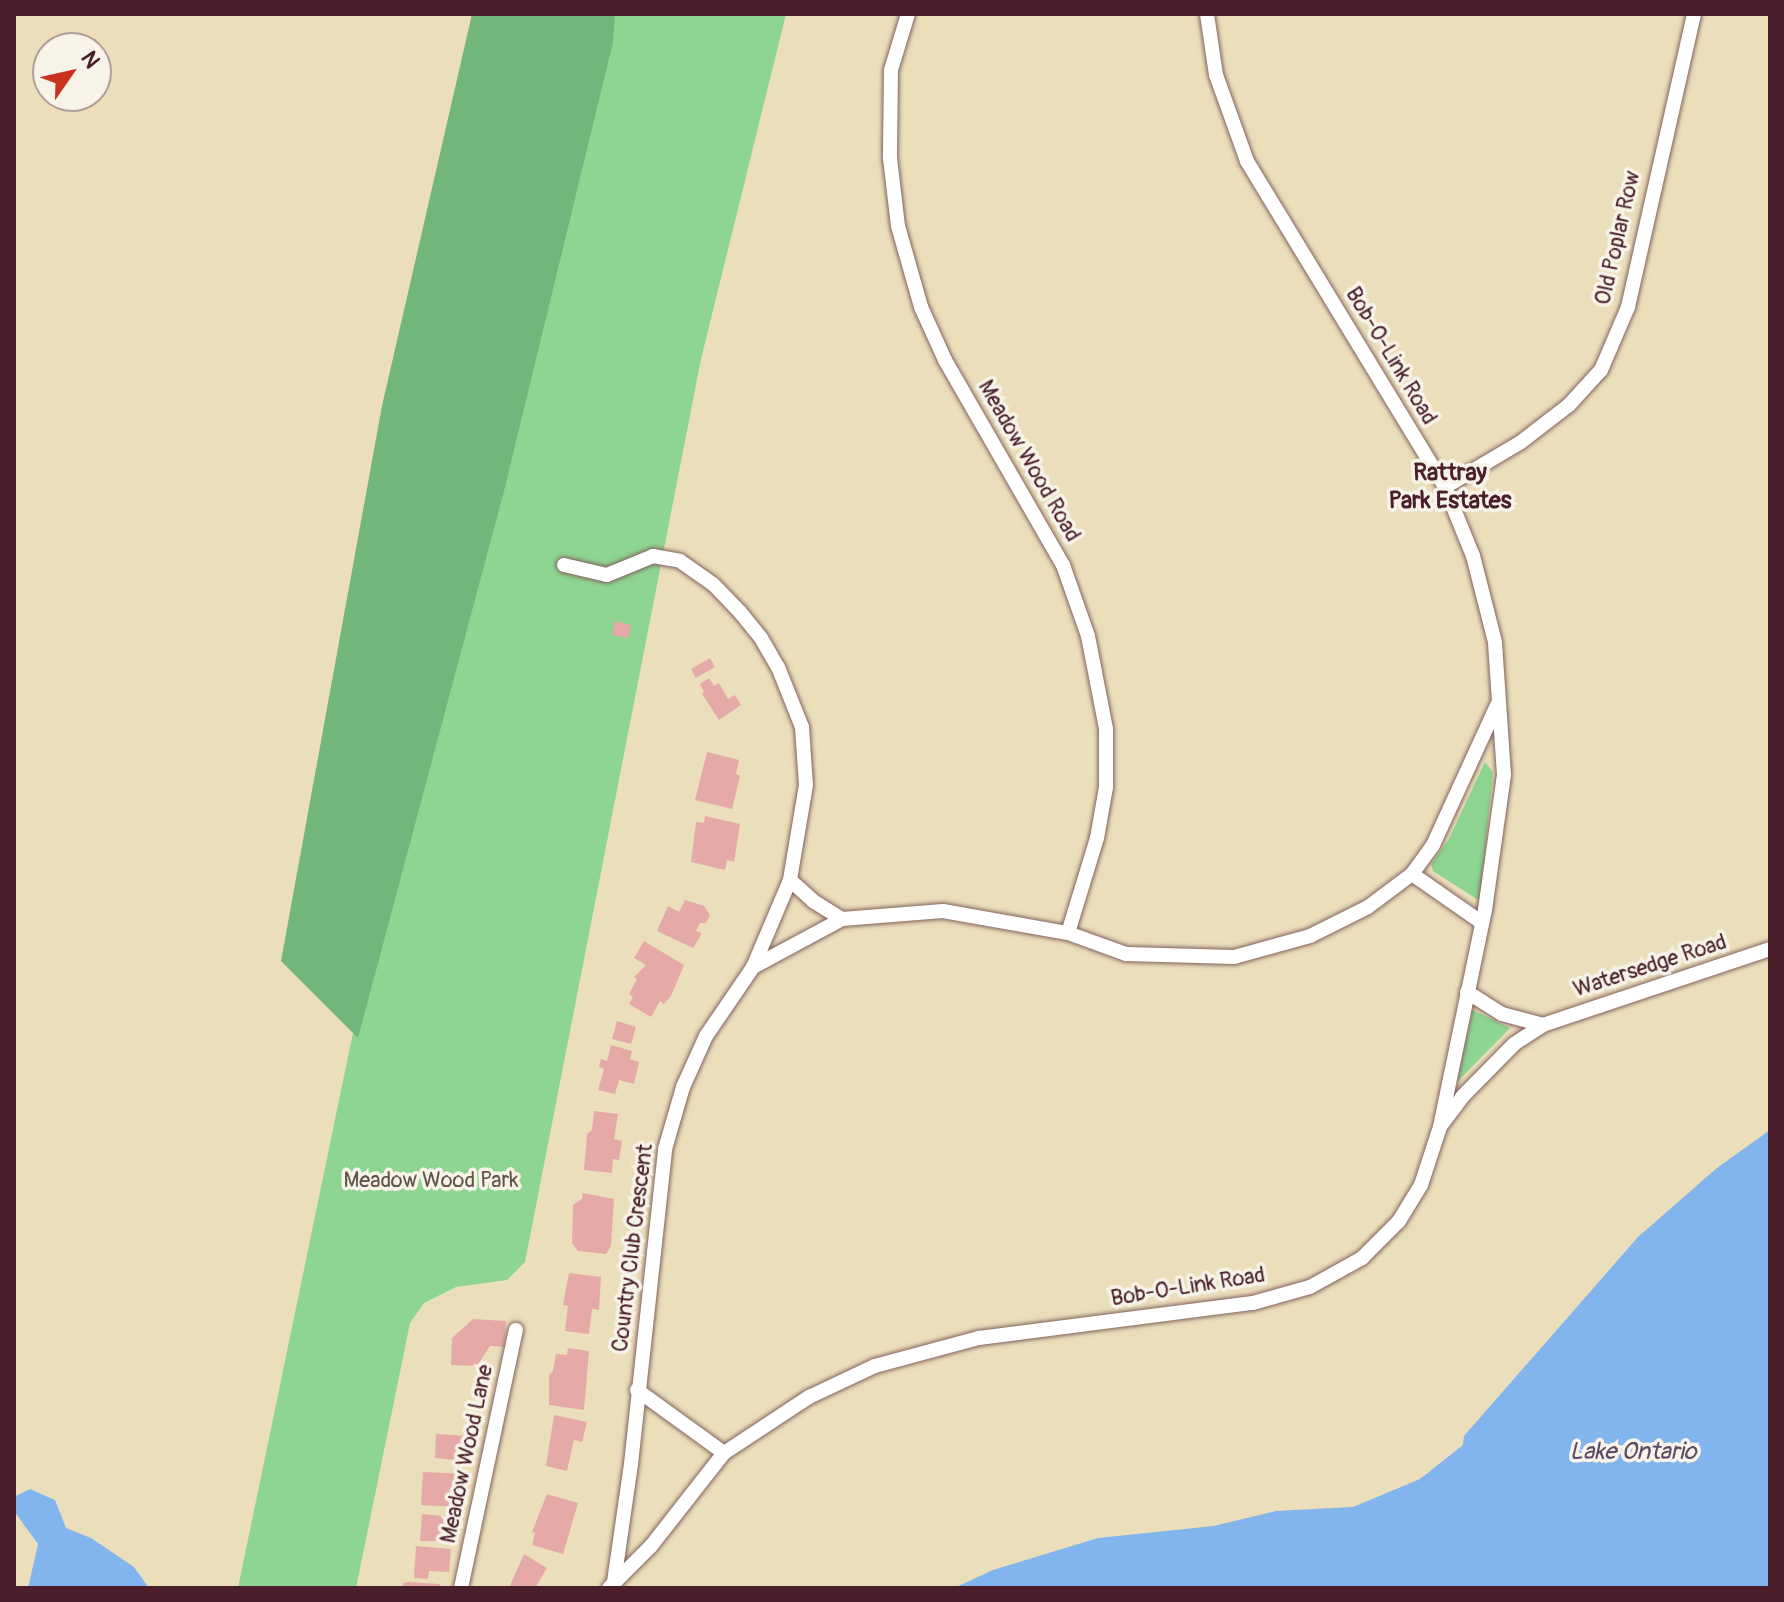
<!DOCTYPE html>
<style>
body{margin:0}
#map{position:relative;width:1784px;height:1602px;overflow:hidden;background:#ebdebb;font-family:Pangolin,sans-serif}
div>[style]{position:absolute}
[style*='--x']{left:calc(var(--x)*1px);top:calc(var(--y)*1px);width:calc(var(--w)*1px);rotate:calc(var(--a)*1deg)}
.green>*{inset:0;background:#8dd591}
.forest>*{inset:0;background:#72b67b}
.water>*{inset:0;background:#82b4ee}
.building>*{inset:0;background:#e5aaa8}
.roads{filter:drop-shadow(0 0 2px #82625d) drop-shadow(0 0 2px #82625d)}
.street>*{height:14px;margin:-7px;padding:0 7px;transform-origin:7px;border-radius:7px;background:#fff}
span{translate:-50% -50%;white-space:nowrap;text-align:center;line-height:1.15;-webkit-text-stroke:7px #f7f3e8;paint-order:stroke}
.street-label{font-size:22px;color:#4a1f2b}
.park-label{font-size:22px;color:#5e564a}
.neighbourhood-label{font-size:24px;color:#4a1f2b;font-weight:700}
.water-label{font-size:24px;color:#5b4c66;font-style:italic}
.frame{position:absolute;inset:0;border:16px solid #4a1f2b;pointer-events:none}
.north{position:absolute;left:32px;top:32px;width:80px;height:80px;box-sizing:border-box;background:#f7f3e8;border:2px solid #b29e9c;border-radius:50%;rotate:56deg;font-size:22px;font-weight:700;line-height:32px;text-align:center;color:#4a1f2b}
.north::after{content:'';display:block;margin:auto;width:28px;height:36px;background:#c8321e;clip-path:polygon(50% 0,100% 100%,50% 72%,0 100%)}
</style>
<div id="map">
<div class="green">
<div style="clip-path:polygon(564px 14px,786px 14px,701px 359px,525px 1262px,507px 1280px,456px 1287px,424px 1303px,410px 1323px,356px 1588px,238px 1588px)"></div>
<div style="clip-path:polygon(1485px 762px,1493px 772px,1480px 901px,1433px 871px,1431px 864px,1449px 839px)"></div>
<div style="clip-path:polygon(1473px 1010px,1510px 1028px,1456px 1083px)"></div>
</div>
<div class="forest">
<div style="clip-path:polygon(472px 14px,615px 14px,613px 42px,504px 491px,358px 1038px,281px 961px,382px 406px)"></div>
</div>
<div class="water">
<div style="clip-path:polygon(1770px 1130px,1770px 1588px,954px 1588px,993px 1570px,1098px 1538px,1214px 1526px,1276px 1511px,1353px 1507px,1420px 1479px,1463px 1445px,1464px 1436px,1638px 1237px,1717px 1168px)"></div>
<div style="clip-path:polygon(30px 1489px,55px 1500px,66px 1528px,91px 1538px,134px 1567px,149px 1588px,28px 1588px,38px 1544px,14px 1511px,14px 1497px)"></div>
</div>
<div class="building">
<div style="clip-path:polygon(615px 621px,631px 625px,628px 638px,612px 635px)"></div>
<div style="clip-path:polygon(710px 658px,715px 667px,696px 678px,691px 669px)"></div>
<div style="clip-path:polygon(709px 678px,714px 686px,719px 683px,728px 699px,735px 695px,741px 705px,719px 720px,702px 694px,704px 692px,700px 684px)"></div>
<div style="clip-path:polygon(707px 752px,739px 760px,736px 774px,740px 776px,732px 809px,695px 800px)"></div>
<div style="clip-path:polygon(705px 816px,740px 824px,734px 862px,727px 860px,725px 870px,691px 862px,696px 822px,704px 823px)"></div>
<div style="clip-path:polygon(685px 900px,704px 906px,710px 915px,706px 923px,700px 923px,696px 931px,702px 933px,693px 948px,657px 931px,668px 906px,679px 912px)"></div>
<div style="clip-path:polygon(644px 941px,684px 965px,671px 996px,664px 1004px,660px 1001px,651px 1017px,629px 1004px,633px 997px,629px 994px,637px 979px,634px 977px,646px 965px,634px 958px)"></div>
<div style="clip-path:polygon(617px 1021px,636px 1027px,631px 1044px,612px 1039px)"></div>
<div style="clip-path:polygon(611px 1045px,632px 1051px,630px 1059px,639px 1062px,634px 1084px,619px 1080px,615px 1094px,598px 1090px,604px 1069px,599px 1067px,601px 1059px,607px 1061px)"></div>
<div style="clip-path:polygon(594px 1111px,618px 1114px,614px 1139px,622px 1141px,619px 1160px,613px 1159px,612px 1173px,584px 1170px,587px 1134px,592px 1130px)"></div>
<div style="clip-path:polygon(583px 1193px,614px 1199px,611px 1246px,606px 1254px,578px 1251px,572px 1243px,573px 1205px,582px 1199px)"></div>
<div style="clip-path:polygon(569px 1273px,601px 1277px,599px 1310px,592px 1309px,589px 1334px,565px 1331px,568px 1306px,563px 1305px)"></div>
<div style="clip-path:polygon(473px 1319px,506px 1321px,504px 1347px,490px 1346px,477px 1366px,451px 1365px,452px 1338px)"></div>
<div style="clip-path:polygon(568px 1348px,589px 1351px,584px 1410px,549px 1405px,549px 1375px,553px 1371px,556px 1354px,567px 1355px)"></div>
<div style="clip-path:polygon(554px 1415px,587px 1422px,582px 1442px,574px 1440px,567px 1471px,546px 1466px)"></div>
<div style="clip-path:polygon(436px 1434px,471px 1436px,465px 1461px,435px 1458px)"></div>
<div style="clip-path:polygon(423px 1472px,467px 1474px,465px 1499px,458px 1498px,458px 1507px,421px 1505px)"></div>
<div style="clip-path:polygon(547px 1494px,578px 1503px,563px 1554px,532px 1545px,535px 1533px,532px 1532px)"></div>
<div style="clip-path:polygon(422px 1514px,457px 1517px,455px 1541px,420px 1541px)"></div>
<div style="clip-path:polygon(416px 1546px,451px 1549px,449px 1572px,429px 1571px,428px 1579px,414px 1578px)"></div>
<div style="clip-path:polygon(524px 1554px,547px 1568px,535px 1588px,509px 1588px)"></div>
<div style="clip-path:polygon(408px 1582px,440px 1584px,440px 1588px,403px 1588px,403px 1583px)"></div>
</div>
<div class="roads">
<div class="street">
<div style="--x:908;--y:14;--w:59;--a:106.9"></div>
<div style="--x:891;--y:70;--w:88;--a:90.7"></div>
<div style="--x:890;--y:158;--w:68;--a:83.3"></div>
<div style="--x:898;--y:226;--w:84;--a:74.1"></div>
<div style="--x:921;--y:307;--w:58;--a:65.6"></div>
<div style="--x:945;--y:360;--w:237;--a:60.1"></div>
<div style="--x:1063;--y:565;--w:75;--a:70.6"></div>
<div style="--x:1088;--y:636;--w:95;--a:79"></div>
<div style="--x:1106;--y:729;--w:58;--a:90"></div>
<div style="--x:1106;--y:787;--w:52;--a:100"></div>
<div style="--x:1097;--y:838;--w:99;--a:107"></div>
<div style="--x:1445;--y:487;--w:88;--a:-30.6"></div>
<div style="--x:1521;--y:442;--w:61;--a:-37.6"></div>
<div style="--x:1569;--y:405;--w:47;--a:-47.6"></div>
<div style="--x:1601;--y:370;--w:69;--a:-66.8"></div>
<div style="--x:1628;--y:307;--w:300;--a:-77.3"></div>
<div style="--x:564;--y:565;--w:44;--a:13.1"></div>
<div style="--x:607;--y:575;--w:50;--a:-22.4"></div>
<div style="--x:653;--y:556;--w:27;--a:10"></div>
<div style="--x:680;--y:561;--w:40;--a:34.9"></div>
<div style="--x:713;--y:584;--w:39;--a:46"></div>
<div style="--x:740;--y:612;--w:33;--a:51"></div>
<div style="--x:761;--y:638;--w:34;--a:60"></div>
<div style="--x:778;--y:667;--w:65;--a:68.2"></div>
<div style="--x:802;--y:727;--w:58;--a:86.1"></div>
<div style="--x:806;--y:785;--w:96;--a:99.6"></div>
<div style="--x:790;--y:880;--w:95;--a:113"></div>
<div style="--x:1412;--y:874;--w:84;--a:34.8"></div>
<div style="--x:790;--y:880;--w:31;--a:42"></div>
<div style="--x:813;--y:901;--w:34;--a:32"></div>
<div style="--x:1467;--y:992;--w:41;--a:32.2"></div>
<div style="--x:1502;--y:1014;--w:42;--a:15"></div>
<div style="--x:1442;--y:1124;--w:34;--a:-53"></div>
<div style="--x:1462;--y:1097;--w:74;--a:-45.5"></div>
<div style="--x:1514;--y:1044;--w:35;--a:-33"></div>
<div style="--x:1543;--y:1025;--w:239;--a:-18.5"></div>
<div style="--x:637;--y:1390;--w:107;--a:35.9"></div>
<div style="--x:614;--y:1582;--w:119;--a:-81.8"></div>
<div style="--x:631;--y:1464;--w:317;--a:-83.8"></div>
<div style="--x:665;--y:1149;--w:65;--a:-73.8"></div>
<div style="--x:683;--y:1087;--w:56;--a:-65.7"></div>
<div style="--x:706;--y:1036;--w:83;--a:-55.7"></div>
<div style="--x:753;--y:967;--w:101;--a:-28.3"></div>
<div style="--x:842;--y:919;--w:101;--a:-4.5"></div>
<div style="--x:943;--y:911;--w:127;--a:10"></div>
<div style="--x:1068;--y:933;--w:62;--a:19.9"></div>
<div style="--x:1126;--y:954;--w:108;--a:1.6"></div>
<div style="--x:1234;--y:957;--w:79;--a:-15.4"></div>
<div style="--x:1310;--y:936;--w:65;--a:-26.6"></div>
<div style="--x:1368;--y:907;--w:55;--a:-36.9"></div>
<div style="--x:1412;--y:874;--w:36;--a:-54"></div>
<div style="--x:1433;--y:845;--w:154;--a:-65.4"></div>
<div style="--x:461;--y:1588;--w:264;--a:-78"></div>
<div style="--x:609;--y:1588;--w:59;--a:-45"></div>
<div style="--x:651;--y:1546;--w:118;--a:-51.9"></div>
<div style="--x:724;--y:1453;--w:102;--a:-33.4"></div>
<div style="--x:809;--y:1397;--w:73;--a:-25.2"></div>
<div style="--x:875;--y:1366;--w:108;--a:-15.1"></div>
<div style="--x:979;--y:1338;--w:276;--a:-7.3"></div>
<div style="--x:1253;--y:1303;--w:59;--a:-15.7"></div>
<div style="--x:1310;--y:1287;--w:60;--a:-29.1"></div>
<div style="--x:1362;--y:1258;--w:52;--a:-45"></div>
<div style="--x:1399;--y:1221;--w:42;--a:-58.6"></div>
<div style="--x:1421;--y:1185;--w:61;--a:-71.9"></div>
<div style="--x:1440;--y:1127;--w:222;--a:-78.3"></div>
<div style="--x:1485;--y:910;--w:136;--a:-82"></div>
<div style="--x:1504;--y:775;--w:133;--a:-93.9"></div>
<div style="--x:1495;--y:642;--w:89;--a:-104.3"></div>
<div style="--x:1473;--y:556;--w:74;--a:-112.1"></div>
<div style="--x:1445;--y:487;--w:381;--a:-121.3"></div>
<div style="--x:1247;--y:161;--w:91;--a:-109.8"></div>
<div style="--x:1216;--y:75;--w:62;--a:-98.4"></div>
</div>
</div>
<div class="street-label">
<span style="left:1618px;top:238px;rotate:-77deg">Old Poplar Row</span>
<span style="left:1391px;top:356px;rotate:59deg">Bob-O-Link Road</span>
<span style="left:1029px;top:461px;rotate:60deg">Meadow Wood Road</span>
<span style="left:1650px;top:966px;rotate:-18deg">Watersedge Road</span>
<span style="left:633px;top:1248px;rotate:-83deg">Country Club Crescent</span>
<span style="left:1188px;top:1287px;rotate:-9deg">Bob-O-Link Road</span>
<span style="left:467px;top:1454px;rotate:-78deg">Meadow Wood Lane</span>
</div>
<div class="park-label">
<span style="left:431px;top:1181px">Meadow Wood Park</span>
</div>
<div class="neighbourhood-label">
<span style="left:1450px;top:487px">Rattray<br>Park Estates</span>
</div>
<div class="water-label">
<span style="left:1633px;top:1452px">Lake Ontario</span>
</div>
<div class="frame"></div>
<div class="north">N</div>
</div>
